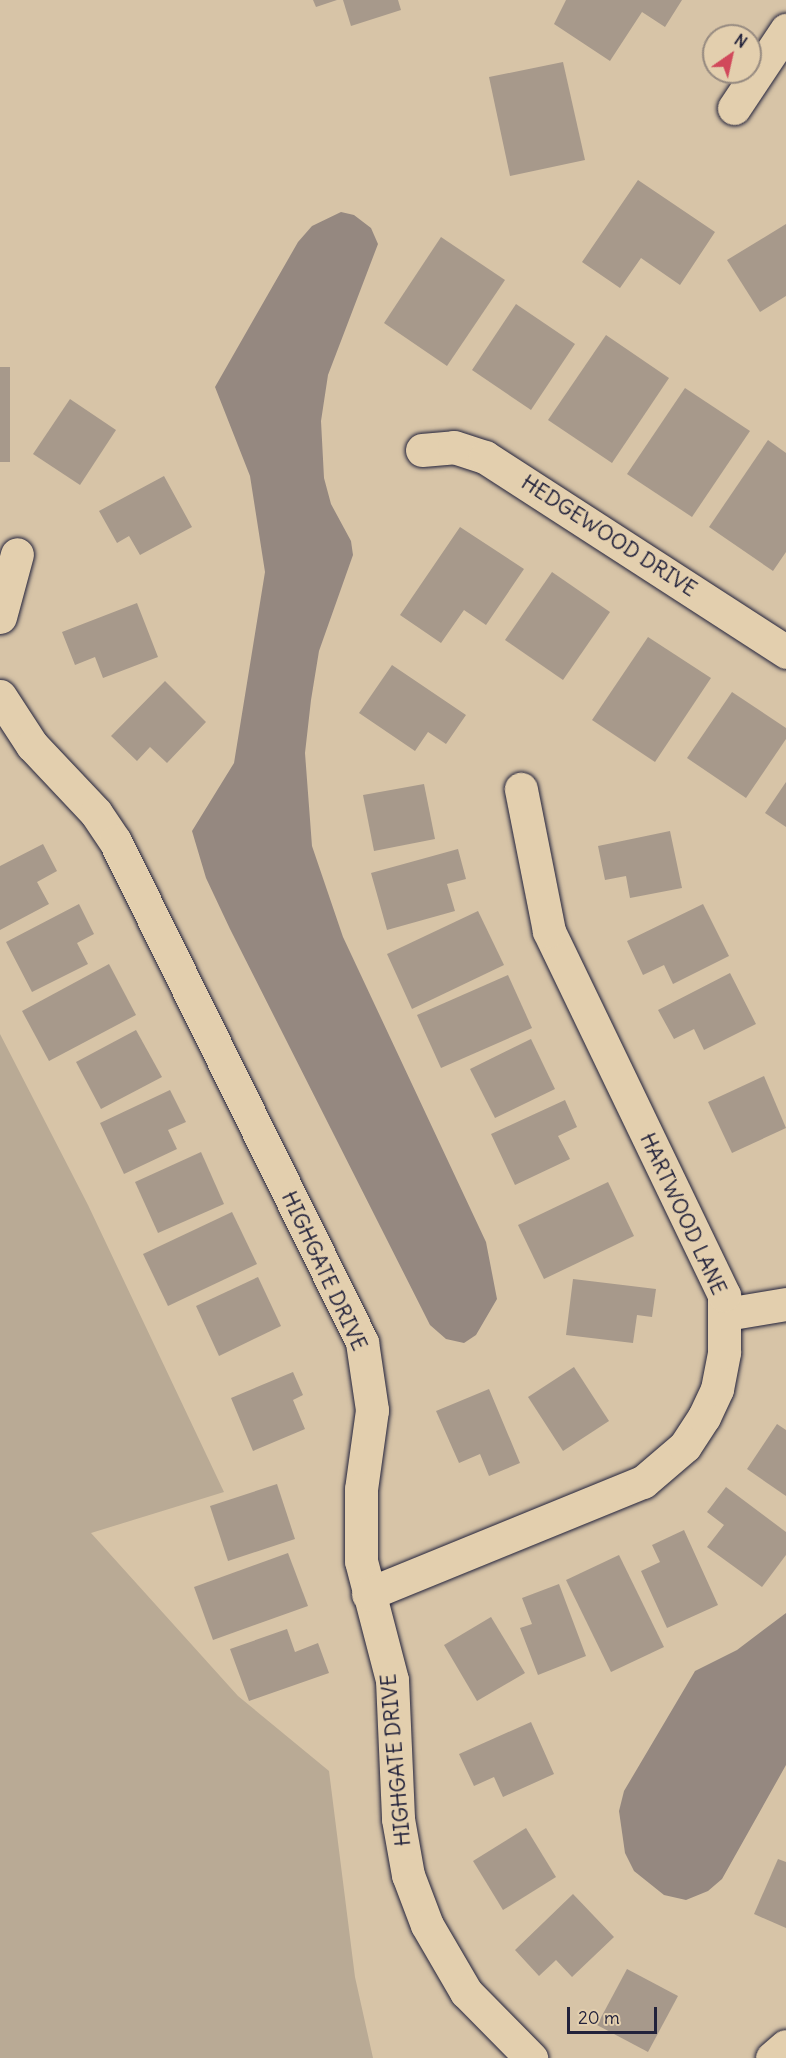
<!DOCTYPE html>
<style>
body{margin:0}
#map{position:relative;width:786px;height:2058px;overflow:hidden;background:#d7c4a7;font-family:Delius,sans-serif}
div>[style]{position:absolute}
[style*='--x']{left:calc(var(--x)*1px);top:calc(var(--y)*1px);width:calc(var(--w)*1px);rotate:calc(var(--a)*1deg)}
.green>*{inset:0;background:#b9aa95}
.water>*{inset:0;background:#958880}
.building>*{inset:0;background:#a7998b}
.roads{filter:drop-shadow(0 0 2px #22223b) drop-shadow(0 0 2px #22223b)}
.minor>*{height:33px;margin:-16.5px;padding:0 16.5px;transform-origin:16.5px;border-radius:16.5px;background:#e3cfae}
span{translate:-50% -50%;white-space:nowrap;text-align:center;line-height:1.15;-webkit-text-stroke:5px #e3cfae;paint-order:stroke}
.street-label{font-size:21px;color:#22223b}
.north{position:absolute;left:702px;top:24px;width:60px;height:60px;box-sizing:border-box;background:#e3cfae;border:2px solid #968a80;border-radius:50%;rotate:34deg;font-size:16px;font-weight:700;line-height:24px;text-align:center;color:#22223b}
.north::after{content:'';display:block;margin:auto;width:21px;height:27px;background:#d1495b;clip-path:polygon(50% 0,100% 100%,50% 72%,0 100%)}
.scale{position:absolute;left:567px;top:2007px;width:90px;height:27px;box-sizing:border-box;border:3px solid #22223b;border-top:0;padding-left:8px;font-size:18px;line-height:21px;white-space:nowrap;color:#22223b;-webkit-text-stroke:4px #e3cfae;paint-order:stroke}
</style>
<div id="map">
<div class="green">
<div style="clip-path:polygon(0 1034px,88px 1205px,224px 1492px,91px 1533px,238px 1696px,329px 1771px,355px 1977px,373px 2058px,0 2058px)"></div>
</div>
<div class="water">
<div style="clip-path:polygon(341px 212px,354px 215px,371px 228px,378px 244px,328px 375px,321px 421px,324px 478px,331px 504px,351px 541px,353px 555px,319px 651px,311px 700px,305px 753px,312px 846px,343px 937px,486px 1242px,497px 1299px,476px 1335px,464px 1343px,446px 1339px,430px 1325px,230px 929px,206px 878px,192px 831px,234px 763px,265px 572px,250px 476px,215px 387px,298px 242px,312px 226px)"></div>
<div style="clip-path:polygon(786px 1613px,786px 1765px,722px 1879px,708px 1891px,686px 1900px,664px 1895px,634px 1871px,625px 1853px,619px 1811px,624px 1791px,695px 1671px,737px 1650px)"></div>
</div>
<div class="building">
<div style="clip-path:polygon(313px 0,337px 0,316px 7px)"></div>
<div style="clip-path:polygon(343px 0,398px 0,401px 10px,351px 26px)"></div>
<div style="clip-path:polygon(566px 0,682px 0,665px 27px,642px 12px,610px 61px,554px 24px)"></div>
<div style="clip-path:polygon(563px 62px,585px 160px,510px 176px,489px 77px)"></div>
<div style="clip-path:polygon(638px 180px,715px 232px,680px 285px,641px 258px,620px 288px,582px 262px)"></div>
<div style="clip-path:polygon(786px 224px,786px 296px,760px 312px,727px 260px)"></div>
<div style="clip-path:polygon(441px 237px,505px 280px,447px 366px,384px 323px)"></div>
<div style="clip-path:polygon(516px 304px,575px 344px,531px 410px,472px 370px)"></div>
<div style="clip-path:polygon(606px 335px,669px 378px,612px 463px,548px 420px)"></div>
<div style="clip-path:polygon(0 367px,10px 367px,10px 462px,0 462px)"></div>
<div style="clip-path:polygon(685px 388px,750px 431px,692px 517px,627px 474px)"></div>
<div style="clip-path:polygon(70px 399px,116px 430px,80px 485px,33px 454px)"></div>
<div style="clip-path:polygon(768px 440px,786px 453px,786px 552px,773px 571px,709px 527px)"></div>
<div style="clip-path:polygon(164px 476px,192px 527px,140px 555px,129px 536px,117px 543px,99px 511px)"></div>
<div style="clip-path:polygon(460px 527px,524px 569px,486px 625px,464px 610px,441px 643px,400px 615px)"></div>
<div style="clip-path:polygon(552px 572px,610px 612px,563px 680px,505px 640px)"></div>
<div style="clip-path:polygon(137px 603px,158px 657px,103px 678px,95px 657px,75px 665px,62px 632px)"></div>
<div style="clip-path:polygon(648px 637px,711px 678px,655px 762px,592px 720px)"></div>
<div style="clip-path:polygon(392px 665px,466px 715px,446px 744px,428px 732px,415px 751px,359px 713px)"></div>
<div style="clip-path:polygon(165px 681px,206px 722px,167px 763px,150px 747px,137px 761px,111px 736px)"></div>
<div style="clip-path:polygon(732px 692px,786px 728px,786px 739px,746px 798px,687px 758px)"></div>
<div style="clip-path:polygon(786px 782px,786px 827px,765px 813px)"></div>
<div style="clip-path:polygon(424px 784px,435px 839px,374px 851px,363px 795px)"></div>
<div style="clip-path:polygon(670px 831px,682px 888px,630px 898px,626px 876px,605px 880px,598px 846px)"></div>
<div style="clip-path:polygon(43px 844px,57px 871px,37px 882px,49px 904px,0 930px,0 866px)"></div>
<div style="clip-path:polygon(458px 849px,466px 879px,447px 884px,455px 911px,387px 930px,371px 873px)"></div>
<div style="clip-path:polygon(79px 904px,94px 934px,77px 943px,88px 964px,32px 992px,6px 942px)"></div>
<div style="clip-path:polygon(703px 904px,729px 956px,673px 984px,664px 965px,643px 975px,627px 941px)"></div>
<div style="clip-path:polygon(478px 911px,504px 965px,412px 1009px,387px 954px)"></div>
<div style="clip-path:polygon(109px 964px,136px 1015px,49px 1061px,22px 1011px)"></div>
<div style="clip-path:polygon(730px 973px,756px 1024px,704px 1050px,694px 1029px,674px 1039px,658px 1010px)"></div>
<div style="clip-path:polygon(508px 975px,532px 1028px,441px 1068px,417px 1015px)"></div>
<div style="clip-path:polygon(136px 1030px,162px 1077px,101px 1109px,76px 1062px)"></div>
<div style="clip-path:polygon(531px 1039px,555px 1089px,495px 1118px,470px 1069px)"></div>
<div style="clip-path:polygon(764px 1076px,786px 1128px,732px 1153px,708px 1102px)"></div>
<div style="clip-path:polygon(170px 1090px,186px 1122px,168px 1130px,177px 1149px,124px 1174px,100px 1123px)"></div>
<div style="clip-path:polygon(565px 1100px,577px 1127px,558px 1136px,570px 1159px,515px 1185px,491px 1134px)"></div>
<div style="clip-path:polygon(201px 1152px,224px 1204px,158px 1233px,135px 1182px)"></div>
<div style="clip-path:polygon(608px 1182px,634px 1236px,544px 1279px,518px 1225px)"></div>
<div style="clip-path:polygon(232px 1212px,257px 1264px,168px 1306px,143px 1254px)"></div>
<div style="clip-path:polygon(258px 1277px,281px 1326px,219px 1356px,196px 1306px)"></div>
<div style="clip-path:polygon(573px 1279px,656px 1289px,652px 1317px,637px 1315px,633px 1343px,566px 1335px)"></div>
<div style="clip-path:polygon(574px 1367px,609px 1421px,563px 1451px,528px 1397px)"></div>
<div style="clip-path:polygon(293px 1372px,303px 1395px,293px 1400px,305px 1429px,253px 1451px,231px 1398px)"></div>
<div style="clip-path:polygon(489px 1389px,520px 1463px,489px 1476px,480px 1454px,459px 1463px,436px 1411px)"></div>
<div style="clip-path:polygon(777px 1424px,786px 1430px,786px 1496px,747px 1469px)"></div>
<div style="clip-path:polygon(277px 1484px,295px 1539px,228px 1561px,210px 1506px)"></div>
<div style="clip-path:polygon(726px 1487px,786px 1532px,786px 1555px,762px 1587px,707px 1547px,724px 1525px,707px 1512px)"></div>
<div style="clip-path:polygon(684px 1530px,718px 1605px,667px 1628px,641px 1571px,660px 1562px,652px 1545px)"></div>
<div style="clip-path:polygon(288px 1553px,308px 1606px,213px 1640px,194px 1587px)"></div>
<div style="clip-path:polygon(619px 1555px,664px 1647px,611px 1672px,566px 1580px)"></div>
<div style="clip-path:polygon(559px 1584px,586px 1656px,538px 1675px,520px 1628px,532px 1624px,522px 1598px)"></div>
<div style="clip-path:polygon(491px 1617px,525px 1673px,477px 1701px,444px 1645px)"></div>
<div style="clip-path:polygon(287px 1629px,295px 1652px,318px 1643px,329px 1673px,249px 1701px,230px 1649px)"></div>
<div style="clip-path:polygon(531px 1722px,554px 1774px,503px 1797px,494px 1777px,474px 1786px,459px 1754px)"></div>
<div style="clip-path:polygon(526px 1828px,556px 1877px,503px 1910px,473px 1861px)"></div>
<div style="clip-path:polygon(778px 1859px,786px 1862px,786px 1928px,754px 1914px)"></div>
<div style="clip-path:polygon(573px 1894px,614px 1937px,572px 1977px,556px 1960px,539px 1976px,515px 1950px)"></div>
<div style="clip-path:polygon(627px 1969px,678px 1996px,648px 2052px,597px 2025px)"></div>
</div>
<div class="roads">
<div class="minor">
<div style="--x:734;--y:108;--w:94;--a:-56.3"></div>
<div style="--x:422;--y:450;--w:32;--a:-5"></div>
<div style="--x:454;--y:447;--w:33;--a:18"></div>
<div style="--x:485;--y:457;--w:359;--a:32.9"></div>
<div style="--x:0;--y:617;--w:65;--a:-74.9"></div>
<div style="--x:0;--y:696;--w:59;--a:56.9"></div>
<div style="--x:32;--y:745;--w:93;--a:46.7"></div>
<div style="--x:96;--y:813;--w:34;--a:56"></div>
<div style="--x:115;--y:841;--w:559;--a:63.76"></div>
<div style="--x:362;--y:1342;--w:69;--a:81.6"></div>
<div style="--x:372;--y:1410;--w:80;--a:97.9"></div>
<div style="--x:361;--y:1489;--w:72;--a:90"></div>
<div style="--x:361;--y:1561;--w:123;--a:75.4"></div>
<div style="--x:392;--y:1680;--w:139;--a:87.5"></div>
<div style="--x:398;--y:1819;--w:57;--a:79.9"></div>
<div style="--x:408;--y:1875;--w:53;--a:69.2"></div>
<div style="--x:427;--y:1925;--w:78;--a:59.8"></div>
<div style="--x:466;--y:1992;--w:93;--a:45.4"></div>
<div style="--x:726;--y:1314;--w:61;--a:-9.5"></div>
<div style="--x:368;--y:1594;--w:297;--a:-22.2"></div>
<div style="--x:643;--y:1482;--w:55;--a:-40.6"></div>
<div style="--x:685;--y:1446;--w:35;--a:-57"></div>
<div style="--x:704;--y:1417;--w:31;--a:-65"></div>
<div style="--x:717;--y:1389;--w:38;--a:-79"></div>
<div style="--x:724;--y:1352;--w:57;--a:-90"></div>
<div style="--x:724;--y:1295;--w:404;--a:-115.7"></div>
<div style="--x:549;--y:931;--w:145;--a:-101.2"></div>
<div style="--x:772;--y:2058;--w:18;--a:-41"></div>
</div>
</div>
<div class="street-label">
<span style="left:609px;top:536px;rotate:33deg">HEDGEWOOD DRIVE</span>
<span style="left:683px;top:1214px;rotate:65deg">HARTWOOD LANE</span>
<span style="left:324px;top:1271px;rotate:65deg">HIGHGATE DRIVE</span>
<span style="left:396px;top:1760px;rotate:-95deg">HIGHGATE DRIVE</span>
</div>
<div class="north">N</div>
<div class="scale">20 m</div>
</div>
